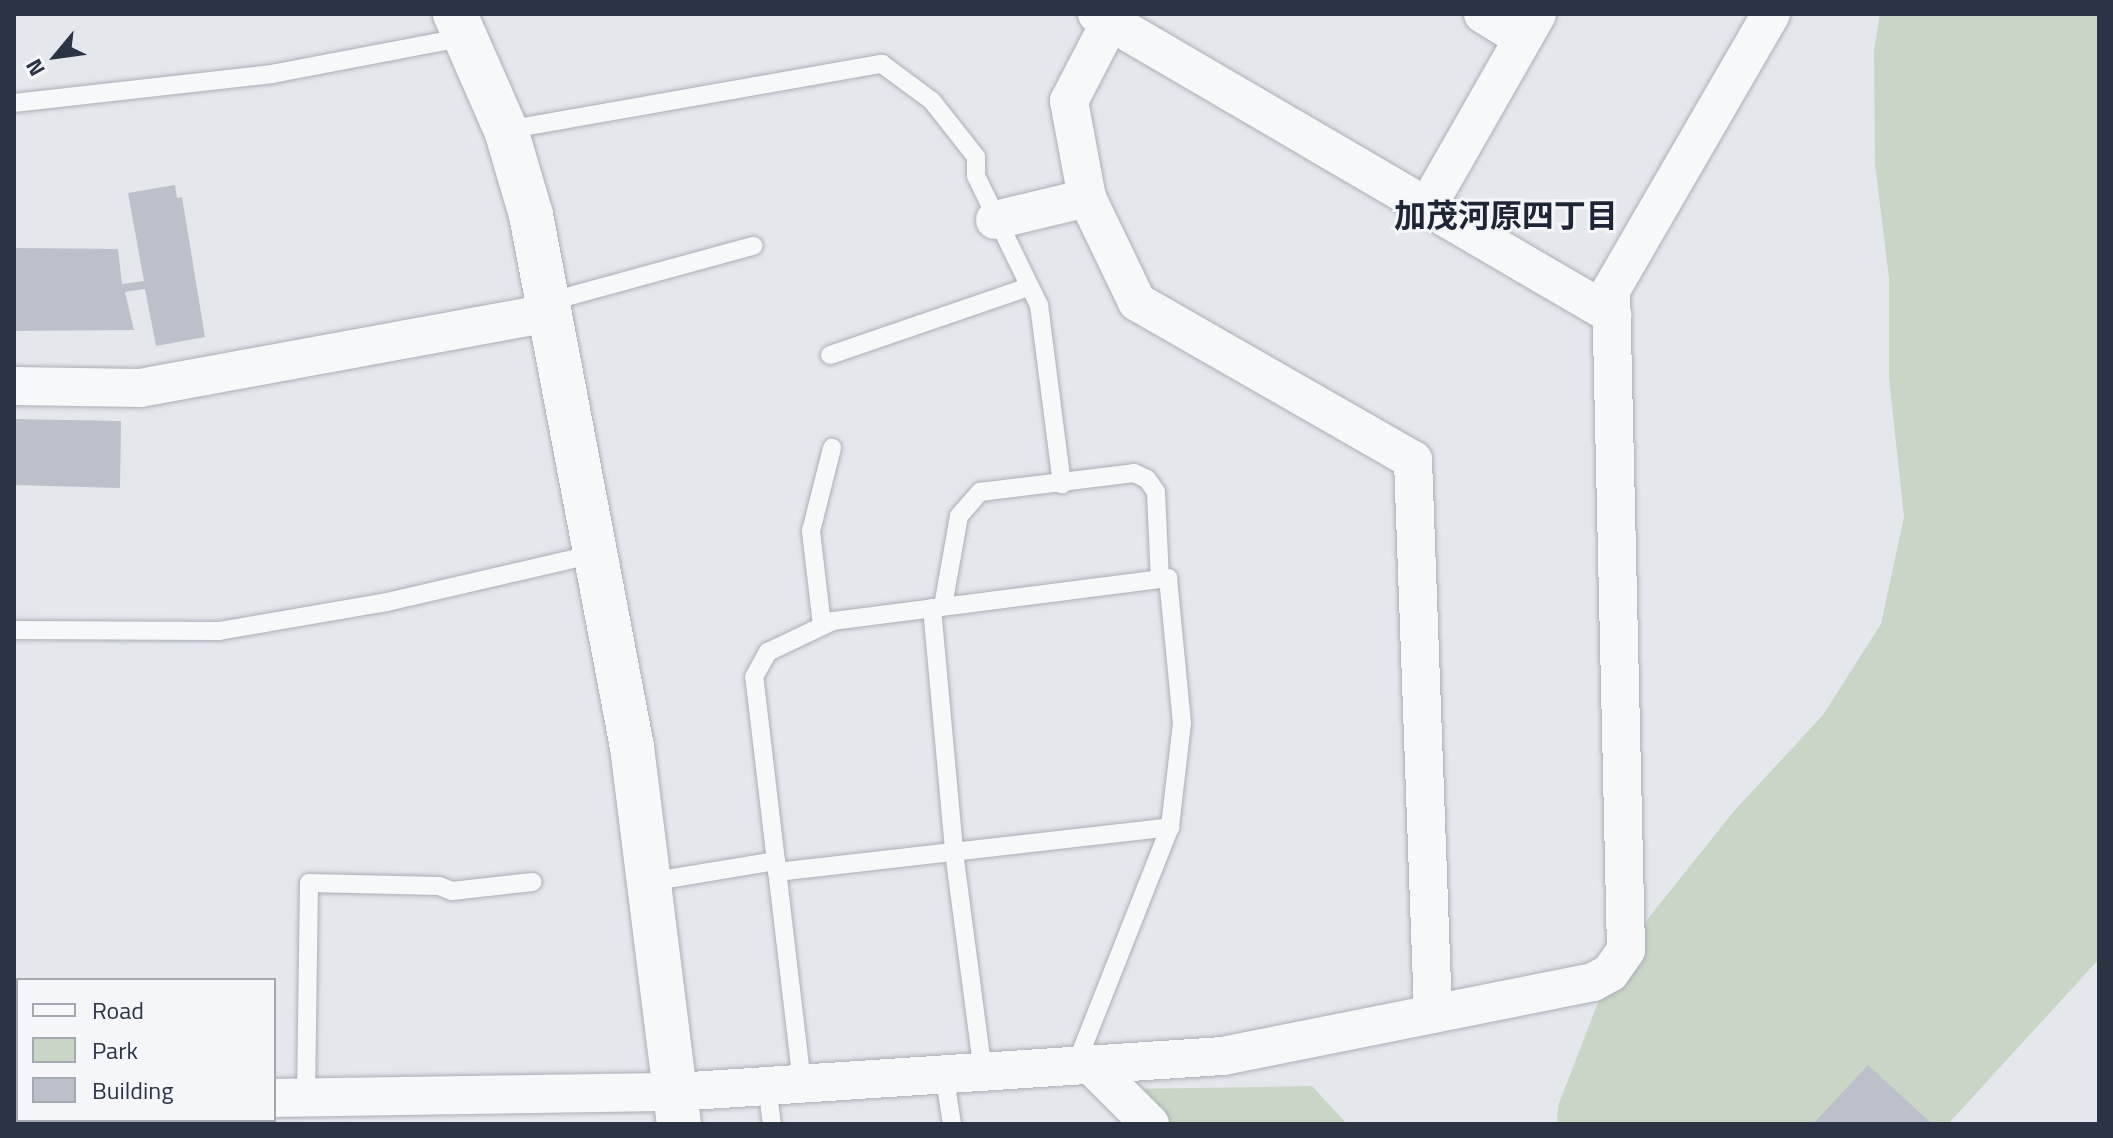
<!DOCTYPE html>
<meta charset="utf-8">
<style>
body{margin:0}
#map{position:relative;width:2113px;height:1138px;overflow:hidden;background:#e4e7ec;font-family:"Titillium Web","Noto Sans JP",sans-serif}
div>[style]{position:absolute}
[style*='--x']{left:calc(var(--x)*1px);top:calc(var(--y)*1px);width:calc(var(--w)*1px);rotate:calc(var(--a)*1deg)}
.green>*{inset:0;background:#c9d6c5}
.building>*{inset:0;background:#bbc0ca}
.roads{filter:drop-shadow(0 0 2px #a9aeb7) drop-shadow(0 0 2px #a9aeb7)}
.service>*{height:18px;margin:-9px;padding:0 9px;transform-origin:9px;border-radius:9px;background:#f7f8fa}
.minor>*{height:38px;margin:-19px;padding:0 19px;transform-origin:19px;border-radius:19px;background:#f7f8fa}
.tertiary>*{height:44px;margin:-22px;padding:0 22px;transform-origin:22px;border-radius:22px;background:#f7f8fa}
span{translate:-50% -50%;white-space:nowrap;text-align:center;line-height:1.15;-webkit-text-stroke:6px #f4f6f9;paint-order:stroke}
.neighbourhood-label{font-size:32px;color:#1d2536;font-weight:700}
.frame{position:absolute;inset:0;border:16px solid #2b3445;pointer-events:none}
.legend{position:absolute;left:16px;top:978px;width:260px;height:144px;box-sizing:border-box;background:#f4f6f9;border:2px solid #a4a8b1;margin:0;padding:10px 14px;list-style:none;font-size:24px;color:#2b3445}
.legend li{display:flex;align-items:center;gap:16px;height:40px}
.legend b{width:40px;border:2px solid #a4a8b1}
.north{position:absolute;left:16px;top:16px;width:80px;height:80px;-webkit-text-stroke:6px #f4f6f9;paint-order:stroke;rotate:241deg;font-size:22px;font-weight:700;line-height:32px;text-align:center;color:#2b3445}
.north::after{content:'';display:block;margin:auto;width:28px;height:36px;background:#2b3445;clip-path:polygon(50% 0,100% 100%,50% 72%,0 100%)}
</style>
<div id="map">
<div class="green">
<div style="clip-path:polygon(1880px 14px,2099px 14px,2099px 959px,1948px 1124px,1557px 1124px,1558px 1106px,1597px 1005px,1650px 916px,1734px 811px,1823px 715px,1881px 624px,1904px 517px,1889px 378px,1889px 278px,1875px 164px,1874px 51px)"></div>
<div style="clip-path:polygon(1312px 1086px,1347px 1124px,1165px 1124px,1131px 1089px)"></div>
</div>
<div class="building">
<div style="clip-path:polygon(175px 185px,177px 198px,182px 197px,205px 337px,156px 346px,145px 289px,125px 292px,134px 330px,14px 331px,14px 248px,118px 249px,122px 284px,144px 281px,128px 193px)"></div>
<div style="clip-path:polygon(14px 419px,121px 421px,120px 488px,14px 485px)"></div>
<div style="clip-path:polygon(1868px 1065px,1932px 1124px,1813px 1124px)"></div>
</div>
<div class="roads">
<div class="service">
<div style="--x:14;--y:103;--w:260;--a:-6.4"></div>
<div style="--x:272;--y:74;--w:197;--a:-10.8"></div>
<div style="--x:506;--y:130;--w:382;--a:-10"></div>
<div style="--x:882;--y:64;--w:62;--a:36.5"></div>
<div style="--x:932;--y:101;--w:71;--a:51.8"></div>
<div style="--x:976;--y:157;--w:19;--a:90"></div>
<div style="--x:976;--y:176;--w:144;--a:64"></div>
<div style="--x:1039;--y:305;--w:181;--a:82.7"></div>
<div style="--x:548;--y:302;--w:213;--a:-15.3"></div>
<div style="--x:830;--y:355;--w:210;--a:-18.9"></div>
<div style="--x:943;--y:606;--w:91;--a:-79.9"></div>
<div style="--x:959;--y:516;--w:32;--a:-49"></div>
<div style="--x:980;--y:492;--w:155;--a:-7"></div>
<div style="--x:1134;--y:473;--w:14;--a:25"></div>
<div style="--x:1147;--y:479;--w:16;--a:55"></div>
<div style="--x:1156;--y:492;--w:87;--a:87.4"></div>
<div style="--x:932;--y:608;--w:245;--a:84.8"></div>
<div style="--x:954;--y:852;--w:221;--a:82.5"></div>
<div style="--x:822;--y:625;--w:95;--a:-96.7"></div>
<div style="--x:811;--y:531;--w:86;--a:-75.8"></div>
<div style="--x:14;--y:630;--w:205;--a:0.3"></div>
<div style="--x:219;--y:631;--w:170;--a:-9.8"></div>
<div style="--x:387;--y:602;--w:213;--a:-13"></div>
<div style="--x:777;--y:872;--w:396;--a:-6.5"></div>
<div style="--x:649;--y:882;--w:129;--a:-9.4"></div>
<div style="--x:944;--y:1073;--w:52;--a:81.1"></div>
<div style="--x:802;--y:1083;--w:409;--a:-96.7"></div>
<div style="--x:754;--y:677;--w:29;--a:-61"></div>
<div style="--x:768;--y:652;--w:72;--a:-25.5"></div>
<div style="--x:833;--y:621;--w:338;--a:-7.3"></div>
<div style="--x:1168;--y:578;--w:146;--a:84.5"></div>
<div style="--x:1182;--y:723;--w:105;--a:96.6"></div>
<div style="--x:1170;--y:827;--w:256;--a:111.6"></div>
<div style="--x:767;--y:1085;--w:39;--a:83"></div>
<div style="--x:306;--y:1097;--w:214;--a:-89.2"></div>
<div style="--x:309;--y:883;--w:130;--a:1.3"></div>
<div style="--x:439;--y:886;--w:14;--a:21"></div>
<div style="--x:452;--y:891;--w:81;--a:-6.4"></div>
<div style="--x:27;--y:1124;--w:4;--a:-76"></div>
</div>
<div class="minor">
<div style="--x:1097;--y:14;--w:597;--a:30.3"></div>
<div style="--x:1483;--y:14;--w:46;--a:31.6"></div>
<div style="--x:1110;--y:22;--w:89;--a:117.4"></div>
<div style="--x:1069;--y:101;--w:99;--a:79.5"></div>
<div style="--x:1087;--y:198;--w:115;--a:64.3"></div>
<div style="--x:1137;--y:302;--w:318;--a:29.8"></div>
<div style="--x:1413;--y:460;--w:554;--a:87.93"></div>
<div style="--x:1427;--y:207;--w:222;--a:-60.3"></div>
<div style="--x:995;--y:220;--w:95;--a:-13.4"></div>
<div style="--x:14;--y:386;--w:126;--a:0.9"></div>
<div style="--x:140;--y:388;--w:417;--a:-10.4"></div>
<div style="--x:1090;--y:1064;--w:85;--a:45"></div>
<div style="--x:274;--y:1098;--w:402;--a:-0.9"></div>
<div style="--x:676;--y:1092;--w:548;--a:-3.77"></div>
<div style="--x:1223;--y:1056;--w:377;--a:-11.3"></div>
<div style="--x:1593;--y:982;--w:19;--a:-28"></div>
<div style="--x:1610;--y:973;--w:28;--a:-55"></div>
<div style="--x:1626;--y:950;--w:660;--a:-91.3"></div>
<div style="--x:1611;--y:290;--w:319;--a:-59.9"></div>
<div style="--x:14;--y:1102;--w:4;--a:0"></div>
</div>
<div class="tertiary">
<div style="--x:455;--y:14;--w:127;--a:66.3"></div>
<div style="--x:506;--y:130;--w:89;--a:73.6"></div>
<div style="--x:531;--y:215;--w:542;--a:79.25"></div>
<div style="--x:632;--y:747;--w:380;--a:82.9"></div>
</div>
</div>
<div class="neighbourhood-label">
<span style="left:1506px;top:215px">加茂河原四丁目</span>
</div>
<div class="frame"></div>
<ul class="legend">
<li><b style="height:10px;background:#f7f8fa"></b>Road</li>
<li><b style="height:22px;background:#c9d6c5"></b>Park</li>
<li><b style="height:22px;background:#bbc0ca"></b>Building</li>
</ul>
<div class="north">N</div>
</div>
